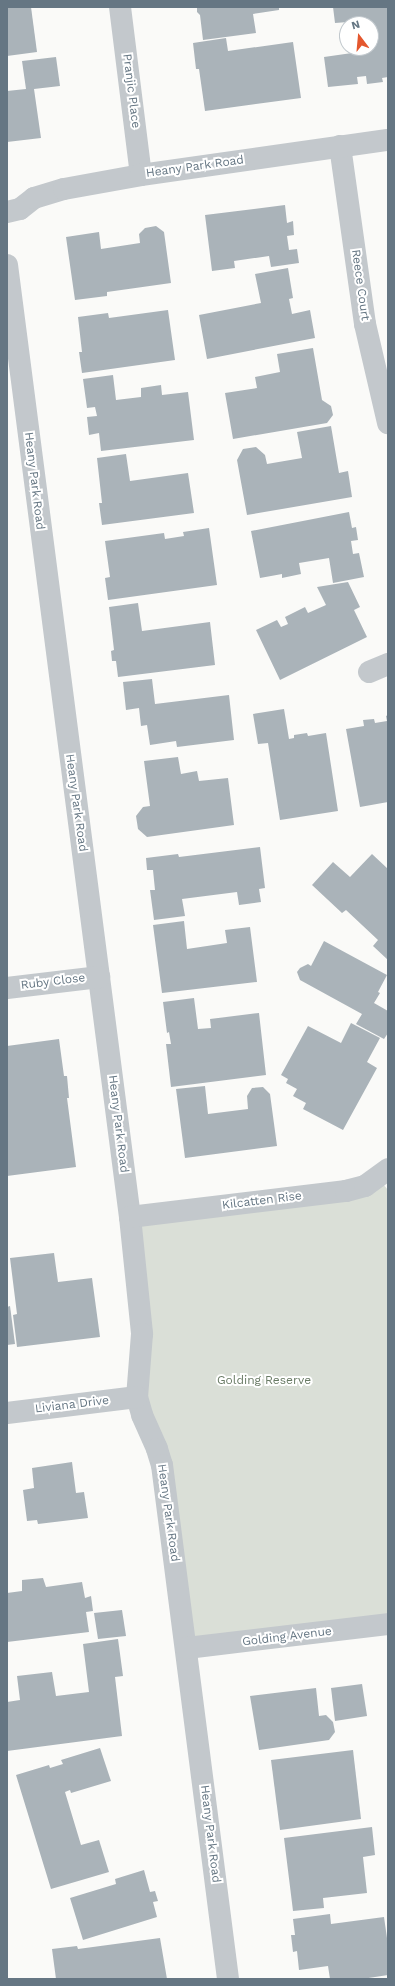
<!DOCTYPE html>
<style>
body{margin:0}
#map{position:relative;width:395px;height:1986px;overflow:hidden;background:#fafaf8;font-family:"Work Sans",sans-serif}
div>[style]{position:absolute}
[style*='--x']{left:calc(var(--x)*1px);top:calc(var(--y)*1px);width:calc(var(--w)*1px);rotate:calc(var(--a)*1deg)}
.green>*{inset:0;background:#dadfd7}
.building>*{inset:0;background:#aab3b9}
.minor>*{height:22px;margin:-11px;padding:0 11px;transform-origin:11px;border-radius:11px;background:#c3c8cc}
span{translate:-50% -50%;white-space:nowrap;text-align:center;line-height:1.15;-webkit-text-stroke:4px #fff;paint-order:stroke}
.street-label{font-size:12px;color:#657683}
.park-label{font-size:12px;color:#687a64}
.frame{position:absolute;inset:0;border:8px solid #657683;pointer-events:none}
.north{position:absolute;left:339px;top:16px;width:40px;height:40px;box-sizing:border-box;background:#fff;border:1px solid #c1c8cd;border-radius:50%;rotate:344deg;font-size:11px;font-weight:700;line-height:16px;text-align:center;color:#657683}
.north::after{content:'';display:block;margin:auto;width:14px;height:18px;background:#e4572e;clip-path:polygon(50% 0,100% 100%,50% 72%,0 100%)}
</style>
<div id="map">
<div class="green">
<div style="clip-path:polygon(378px 1178px,388px 1190px,388px 1624px,187px 1648px,142px 1415px,130px 1217px)"></div>
</div>
<div class="building">
<div style="clip-path:polygon(7px 7px,31px 7px,37px 52px,7px 56px)"></div>
<div style="clip-path:polygon(197px 7px,279px 7px,279px 10px,253px 14px,256px 33px,203px 40px,200px 15px,197px 12px)"></div>
<div style="clip-path:polygon(333px 7px,388px 7px,388px 77px,382px 78px,383px 82px,367px 84px,366px 76px,357px 77px,358px 84px,328px 87px,324px 57px,352px 53px,351px 48px,371px 48px,371px 24px,348px 24px,348px 22px,335px 23px)"></div>
<div style="clip-path:polygon(226px 38px,228px 51px,293px 42px,301px 98px,205px 111px,199px 69px,196px 69px,193px 43px)"></div>
<div style="clip-path:polygon(56px 57px,60px 86px,34px 89px,41px 138px,7px 142px,7px 91px,26px 89px,22px 61px)"></div>
<div style="clip-path:polygon(285px 205px,287px 223px,293px 221px,294px 235px,287px 236px,289px 250px,297px 249px,299px 263px,271px 267px,269px 256px,234px 261px,235px 268px,212px 271px,205px 215px)"></div>
<div style="clip-path:polygon(156px 226px,164px 232px,171px 283px,107px 292px,107px 296px,75px 300px,66px 237px,99px 232px,101px 249px,140px 243px,139px 234px,145px 228px)"></div>
<div style="clip-path:polygon(288px 268px,293px 298px,289px 299px,292px 314px,310px 310px,315px 338px,207px 359px,199px 315px,261px 303px,255px 274px)"></div>
<div style="clip-path:polygon(168px 310px,175px 360px,82px 373px,79px 352px,82px 352px,78px 317px,108px 313px,109px 318px)"></div>
<div style="clip-path:polygon(313px 348px,322px 400px,331px 406px,333px 415px,327px 423px,233px 439px,225px 393px,257px 388px,255px 377px,280px 372px,277px 354px)"></div>
<div style="clip-path:polygon(113px 375px,116px 400px,141px 397px,141px 388px,161px 385px,162px 395px,188px 392px,194px 440px,101px 451px,99px 433px,89px 435px,87px 417px,97px 416px,95px 407px,87px 408px,83px 379px)"></div>
<div style="clip-path:polygon(331px 426px,339px 473px,348px 471px,352px 497px,247px 515px,237px 460px,243px 449px,256px 447px,265px 455px,267px 464px,302px 458px,297px 432px)"></div>
<div style="clip-path:polygon(126px 454px,130px 481px,188px 473px,194px 513px,102px 525px,99px 503px,102px 503px,97px 458px)"></div>
<div style="clip-path:polygon(349px 512px,352px 528px,356px 527px,358px 540px,351px 541px,353px 554px,359px 553px,364px 577px,333px 583px,329px 558px,299px 563px,301px 574px,282px 578px,282px 574px,260px 578px,251px 531px)"></div>
<div style="clip-path:polygon(209px 528px,217px 585px,108px 600px,105px 578px,110px 577px,105px 541px,164px 533px,165px 539px,184px 536px,183px 532px)"></div>
<div style="clip-path:polygon(348px 582px,360px 607px,354px 610px,367px 637px,280px 680px,256px 630px,277px 620px,281px 627px,288px 624px,285px 617px,305px 607px,308px 613px,326px 605px,317px 587px)"></div>
<div style="clip-path:polygon(138px 603px,142px 631px,210px 622px,215px 665px,118px 677px,116px 661px,112px 661px,111px 651px,114px 650px,109px 607px)"></div>
<div style="clip-path:polygon(152px 679px,155px 704px,229px 695px,234px 740px,177px 747px,176px 741px,150px 745px,147px 725px,141px 726px,139px 708px,126px 710px,123px 682px)"></div>
<div style="clip-path:polygon(284px 709px,289px 739px,294px 738px,294px 735px,307px 733px,308px 736px,326px 733px,338px 811px,280px 820px,268px 743px,258px 744px,253px 714px)"></div>
<div style="clip-path:polygon(388px 715px,388px 802px,360px 807px,346px 729px,364px 726px,363px 720px,374px 719px,375px 723px,387px 721px,386px 716px)"></div>
<div style="clip-path:polygon(178px 757px,181px 774px,197px 771px,199px 781px,228px 778px,234px 825px,147px 837px,138px 829px,136px 816px,143px 807px,150px 806px,144px 761px)"></div>
<div style="clip-path:polygon(260px 847px,265px 888px,259px 889px,261px 902px,239px 905px,237px 892px,182px 899px,185px 916px,154px 920px,150px 890px,155px 890px,153px 870px,147px 870px,146px 858px,178px 854px,179px 857px)"></div>
<div style="clip-path:polygon(372px 854px,388px 869px,388px 960px,373px 946px,378px 940px,346px 910px,342px 913px,312px 885px,333px 862px,350px 877px)"></div>
<div style="clip-path:polygon(184px 921px,187px 949px,227px 943px,225px 930px,250px 927px,257px 982px,162px 993px,153px 925px)"></div>
<div style="clip-path:polygon(324px 941px,387px 975px,378px 992px,380px 993px,374px 1003px,388px 1011px,388px 1033px,384px 1039px,356px 1024px,362px 1014px,300px 980px,297px 972px,300px 968px,308px 964px,311px 966px)"></div>
<div style="clip-path:polygon(194px 998px,198px 1029px,211px 1028px,210px 1019px,259px 1013px,266px 1075px,171px 1087px,166px 1044px,171px 1044px,169px 1032px,167px 1033px,163px 1002px)"></div>
<div style="clip-path:polygon(351px 1023px,380px 1038px,367px 1062px,377px 1068px,343px 1130px,303px 1109px,306px 1103px,293px 1096px,297px 1089px,286px 1083px,288px 1079px,281px 1075px,308px 1026px,341px 1043px)"></div>
<div style="clip-path:polygon(59px 1039px,64px 1076px,67px 1076px,69px 1098px,67px 1098px,76px 1167px,7px 1176px,7px 1046px)"></div>
<div style="clip-path:polygon(205px 1086px,208px 1114px,248px 1109px,247px 1096px,252px 1088px,263px 1087px,270px 1094px,277px 1146px,185px 1158px,176px 1089px)"></div>
<div style="clip-path:polygon(54px 1253px,58px 1282px,92px 1278px,100px 1337px,17px 1347px,13px 1315px,17px 1314px,10px 1258px)"></div>
<div style="clip-path:polygon(10px 1306px,15px 1344px,7px 1345px,7px 1307px)"></div>
<div style="clip-path:polygon(72px 1462px,76px 1493px,84px 1492px,88px 1518px,38px 1524px,37px 1520px,27px 1521px,23px 1490px,34px 1488px,32px 1468px)"></div>
<div style="clip-path:polygon(43px 1578px,46px 1587px,82px 1582px,85px 1598px,91px 1596px,93px 1611px,86px 1612px,89px 1632px,7px 1642px,7px 1593px,22px 1591px,22px 1580px)"></div>
<div style="clip-path:polygon(122px 1610px,126px 1636px,98px 1639px,94px 1613px)"></div>
<div style="clip-path:polygon(118px 1639px,123px 1676px,115px 1677px,122px 1736px,7px 1751px,7px 1702px,20px 1700px,17px 1676px,52px 1672px,56px 1696px,89px 1692px,83px 1644px)"></div>
<div style="clip-path:polygon(362px 1684px,367px 1716px,335px 1721px,331px 1688px)"></div>
<div style="clip-path:polygon(316px 1688px,319px 1716px,326px 1715px,333px 1722px,335px 1732px,329px 1740px,259px 1750px,250px 1696px)"></div>
<div style="clip-path:polygon(100px 1748px,111px 1781px,71px 1793px,70px 1790px,65px 1792px,81px 1845px,99px 1840px,109px 1872px,51px 1889px,16px 1775px,49px 1765px,50px 1768px,63px 1764px,61px 1760px)"></div>
<div style="clip-path:polygon(353px 1750px,361px 1819px,280px 1830px,271px 1760px)"></div>
<div style="clip-path:polygon(372px 1827px,375px 1855px,363px 1857px,367px 1893px,323px 1898px,324px 1908px,293px 1911px,284px 1838px)"></div>
<div style="clip-path:polygon(144px 1870px,150px 1892px,155px 1891px,158px 1901px,153px 1902px,157px 1917px,83px 1940px,70px 1898px,116px 1884px,115px 1879px)"></div>
<div style="clip-path:polygon(330px 1914px,331px 1924px,384px 1917px,388px 1945px,388px 1975px,362px 1979px,330px 1979px,328px 1966px,299px 1970px,297px 1951px,293px 1952px,291px 1935px,295px 1935px,293px 1919px)"></div>
<div style="clip-path:polygon(160px 1938px,167px 1979px,56px 1979px,52px 1949px,77px 1946px,78px 1949px)"></div>
</div>
<div class="minor">
<div style="--x:120;--y:7;--w:169;--a:82.9"></div>
<div style="--x:340;--y:146;--w:180;--a:82"></div>
<div style="--x:365;--y:324;--w:102;--a:76.9"></div>
<div style="--x:7;--y:212;--w:13;--a:-13"></div>
<div style="--x:20;--y:209;--w:18;--a:-38"></div>
<div style="--x:34;--y:198;--w:31;--a:-17"></div>
<div style="--x:64;--y:189;--w:78;--a:-10.3"></div>
<div style="--x:141;--y:175;--w:249;--a:-8.1"></div>
<div style="--x:7;--y:265;--w:960;--a:82.64"></div>
<div style="--x:130;--y:1217;--w:118;--a:84.1"></div>
<div style="--x:142;--y:1334;--w:63;--a:94.5"></div>
<div style="--x:137;--y:1397;--w:19;--a:74"></div>
<div style="--x:142;--y:1415;--w:37;--a:66"></div>
<div style="--x:157;--y:1449;--w:17;--a:73"></div>
<div style="--x:162;--y:1465;--w:518;--a:82.68"></div>
<div style="--x:369;--y:672;--w:21;--a:-23"></div>
<div style="--x:7;--y:988;--w:93;--a:-6.8"></div>
<div style="--x:130;--y:1217;--w:218;--a:-6.9"></div>
<div style="--x:346;--y:1191;--w:20;--a:-15"></div>
<div style="--x:365;--y:1186;--w:29;--a:-36"></div>
<div style="--x:7;--y:1413;--w:131;--a:-7"></div>
<div style="--x:187;--y:1648;--w:202;--a:-6.8"></div>
</div>
<div class="street-label">
<span style="left:131px;top:91px;rotate:83deg">Pranjic Place</span>
<span style="left:195px;top:167px;rotate:-8deg">Heany Park Road</span>
<span style="left:360px;top:285px;rotate:82deg">Reece Court</span>
<span style="left:34px;top:481px;rotate:83deg">Heany Park Road</span>
<span style="left:76px;top:803px;rotate:82deg">Heany Park Road</span>
<span style="left:53px;top:982px;rotate:-7deg">Ruby Close</span>
<span style="left:118px;top:1124px;rotate:83deg">Heany Park Road</span>
<span style="left:262px;top:1201px;rotate:-7deg">Kilcatten Rise</span>
<span style="left:72px;top:1405px;rotate:-7deg">Liviana Drive</span>
<span style="left:168px;top:1513px;rotate:82deg">Heany Park Road</span>
<span style="left:287px;top:1637px;rotate:-7deg">Golding Avenue</span>
<span style="left:210px;top:1834px;rotate:83deg">Heany Park Road</span>
</div>
<div class="park-label">
<span style="left:264px;top:1381px">Golding Reserve</span>
</div>
<div class="frame"></div>
<div class="north">N</div>
</div>
